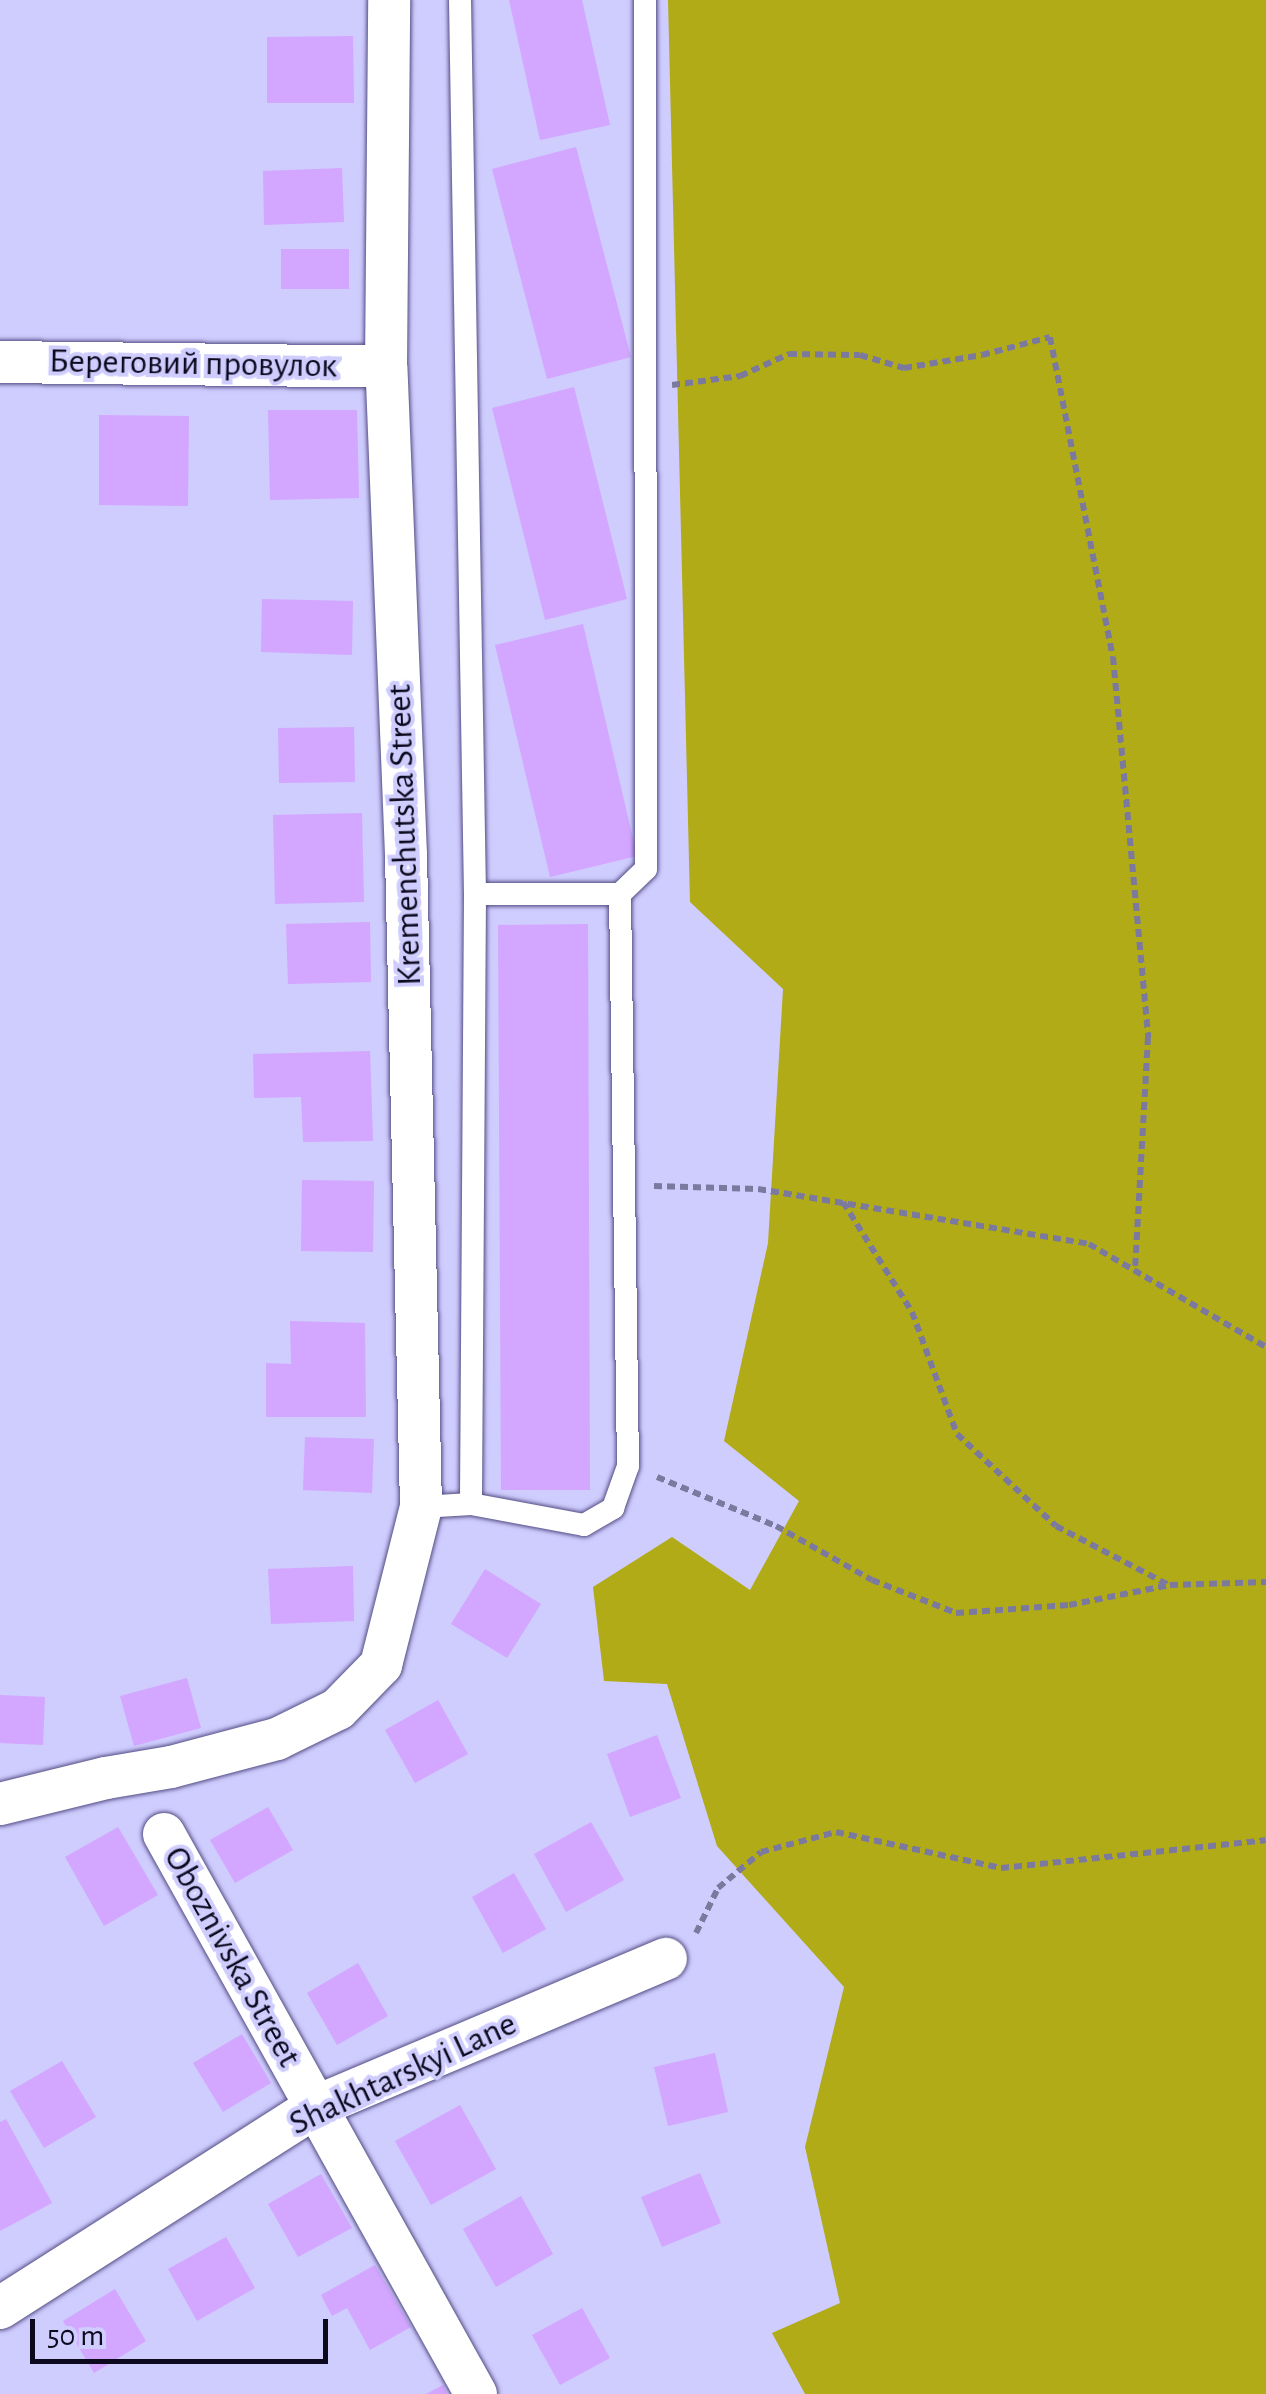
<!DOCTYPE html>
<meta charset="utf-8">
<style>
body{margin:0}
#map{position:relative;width:1266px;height:2394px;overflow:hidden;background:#cfccfe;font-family:"Alegreya Sans",sans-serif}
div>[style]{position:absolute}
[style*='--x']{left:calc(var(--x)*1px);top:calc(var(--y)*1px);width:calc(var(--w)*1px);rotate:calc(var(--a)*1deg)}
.green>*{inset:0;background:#b0ab16}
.building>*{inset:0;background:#d3a6ff}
.path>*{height:6px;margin-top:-3px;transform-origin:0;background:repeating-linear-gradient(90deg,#7c799f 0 8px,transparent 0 13px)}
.roads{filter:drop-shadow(0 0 2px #534d83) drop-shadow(0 0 2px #534d83)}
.lane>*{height:22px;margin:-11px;padding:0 11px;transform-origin:11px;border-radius:11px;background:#fff}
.street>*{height:42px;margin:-21px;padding:0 21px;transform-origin:21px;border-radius:21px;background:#fff}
span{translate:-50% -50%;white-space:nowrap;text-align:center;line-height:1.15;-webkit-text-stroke:8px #cfccfe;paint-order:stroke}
.street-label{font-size:35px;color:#0c091e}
.scale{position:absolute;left:30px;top:2319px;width:298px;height:45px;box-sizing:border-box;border:5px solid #0c091e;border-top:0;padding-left:12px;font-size:30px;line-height:35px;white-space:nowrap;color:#0c091e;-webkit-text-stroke:8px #cfccfe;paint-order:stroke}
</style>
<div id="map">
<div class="green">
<div style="clip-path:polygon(668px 0,1266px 0,1266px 2394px,805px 2394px,772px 2333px,840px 2303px,805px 2147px,844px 1987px,717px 1846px,667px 1684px,604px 1681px,593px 1587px,672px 1537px,750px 1590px,799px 1501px,724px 1441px,768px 1243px,783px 989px,690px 902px)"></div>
</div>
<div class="building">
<div style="clip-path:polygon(509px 0,582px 0,610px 125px,540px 140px)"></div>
<div style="clip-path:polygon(353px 36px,354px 103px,267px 103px,267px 37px)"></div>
<div style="clip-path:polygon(576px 147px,631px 357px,547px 379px,492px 169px)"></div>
<div style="clip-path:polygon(342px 168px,344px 222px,264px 225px,263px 171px)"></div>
<div style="clip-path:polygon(281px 249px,349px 249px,349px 289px,281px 289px)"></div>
<div style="clip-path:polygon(574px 387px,627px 599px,545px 620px,492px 408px)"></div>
<div style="clip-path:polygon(268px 410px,357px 410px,359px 498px,270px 500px)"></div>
<div style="clip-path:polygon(99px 415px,189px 416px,188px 506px,99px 505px)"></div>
<div style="clip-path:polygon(262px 599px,353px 601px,352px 655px,261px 652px)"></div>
<div style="clip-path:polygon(583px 624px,637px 856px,550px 877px,495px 645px)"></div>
<div style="clip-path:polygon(354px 727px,355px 782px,279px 783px,278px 728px)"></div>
<div style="clip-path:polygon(362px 813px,364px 902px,275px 904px,273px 815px)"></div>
<div style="clip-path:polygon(370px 922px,371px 982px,288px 984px,286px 924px)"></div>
<div style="clip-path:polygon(588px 924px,590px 1490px,501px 1490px,498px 925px)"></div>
<div style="clip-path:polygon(370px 1051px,373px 1141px,303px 1142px,301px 1097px,254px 1098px,253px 1054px)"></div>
<div style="clip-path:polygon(302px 1180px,374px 1181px,373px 1252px,301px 1251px)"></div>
<div style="clip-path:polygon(290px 1321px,365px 1323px,366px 1417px,266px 1417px,266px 1363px,291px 1364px)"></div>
<div style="clip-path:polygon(305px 1437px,374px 1439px,372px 1493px,303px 1490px)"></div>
<div style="clip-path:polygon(353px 1566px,354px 1621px,271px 1624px,268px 1569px)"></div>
<div style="clip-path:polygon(485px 1569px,541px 1604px,507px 1658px,451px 1624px)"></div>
<div style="clip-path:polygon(187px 1678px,201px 1728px,134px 1746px,120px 1696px)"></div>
<div style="clip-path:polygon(0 1695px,45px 1697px,43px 1745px,0 1743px)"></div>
<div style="clip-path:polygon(438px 1700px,468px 1754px,415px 1783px,385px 1730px)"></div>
<div style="clip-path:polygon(657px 1735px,681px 1798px,630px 1817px,607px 1754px)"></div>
<div style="clip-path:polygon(268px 1807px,293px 1850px,235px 1883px,210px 1840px)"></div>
<div style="clip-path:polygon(591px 1822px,624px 1880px,566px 1912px,534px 1854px)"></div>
<div style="clip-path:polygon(118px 1827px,158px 1895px,104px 1926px,65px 1857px)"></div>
<div style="clip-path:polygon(514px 1873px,546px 1929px,503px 1953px,472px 1897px)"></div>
<div style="clip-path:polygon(358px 1963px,388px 2016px,337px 2045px,307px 1993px)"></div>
<div style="clip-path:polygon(242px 2034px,271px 2083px,223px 2112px,193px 2063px)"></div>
<div style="clip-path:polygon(715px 2053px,728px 2112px,668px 2126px,654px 2067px)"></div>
<div style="clip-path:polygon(62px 2061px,96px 2117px,44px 2148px,10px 2091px)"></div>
<div style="clip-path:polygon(460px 2105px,496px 2169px,431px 2205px,395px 2141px)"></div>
<div style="clip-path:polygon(6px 2119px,52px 2203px,0 2231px,0 2122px)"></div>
<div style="clip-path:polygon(700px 2173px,721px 2223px,662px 2247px,641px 2197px)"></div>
<div style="clip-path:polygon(321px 2174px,352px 2228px,298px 2257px,268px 2204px)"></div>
<div style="clip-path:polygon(521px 2196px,553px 2254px,496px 2287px,463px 2229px)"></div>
<div style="clip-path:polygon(226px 2237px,255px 2288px,197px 2321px,168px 2269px)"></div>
<div style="clip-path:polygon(375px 2265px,411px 2327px,370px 2350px,347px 2308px,332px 2316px,321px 2295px)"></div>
<div style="clip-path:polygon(115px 2289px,146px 2341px,94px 2373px,63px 2321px)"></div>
<div style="clip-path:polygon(582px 2308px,610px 2358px,560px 2385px,532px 2335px)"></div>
<div style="clip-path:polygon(443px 2385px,447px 2394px,426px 2394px)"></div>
</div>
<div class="path">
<div style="--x:672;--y:385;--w:69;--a:-7.5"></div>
<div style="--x:740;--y:376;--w:54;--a:-24.2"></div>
<div style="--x:789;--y:354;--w:71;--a:0.8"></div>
<div style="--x:860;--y:355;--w:46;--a:16.5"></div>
<div style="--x:904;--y:368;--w:79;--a:-9.5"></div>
<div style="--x:982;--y:355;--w:70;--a:-14.8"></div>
<div style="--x:1050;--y:337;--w:326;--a:78.9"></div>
<div style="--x:1113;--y:657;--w:382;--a:84.7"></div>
<div style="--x:1148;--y:1037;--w:234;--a:93.2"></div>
<div style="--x:654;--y:1186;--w:104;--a:1.7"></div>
<div style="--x:758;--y:1189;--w:336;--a:9.4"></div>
<div style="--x:1089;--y:1244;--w:205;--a:30.2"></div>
<div style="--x:843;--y:1202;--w:130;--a:57.9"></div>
<div style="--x:912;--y:1312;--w:130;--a:69.8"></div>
<div style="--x:957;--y:1434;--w:135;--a:42.9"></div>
<div style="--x:1056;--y:1526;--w:127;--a:27.6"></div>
<div style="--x:657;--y:1477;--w:129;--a:22.4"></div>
<div style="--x:776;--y:1526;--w:110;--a:29.4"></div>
<div style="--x:872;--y:1580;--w:90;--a:21.4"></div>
<div style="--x:956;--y:1613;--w:113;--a:-4"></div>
<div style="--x:1069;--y:1605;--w:103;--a:-11.2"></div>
<div style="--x:1170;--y:1585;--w:96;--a:-1.8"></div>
<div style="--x:696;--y:1933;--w:50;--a:-63.9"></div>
<div style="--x:718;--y:1888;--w:56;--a:-39.9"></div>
<div style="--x:761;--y:1852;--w:78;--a:-14.9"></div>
<div style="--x:836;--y:1832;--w:169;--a:12.3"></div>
<div style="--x:1001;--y:1868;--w:266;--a:-6"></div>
</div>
<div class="roads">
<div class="lane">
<div style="--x:460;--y:0;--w:894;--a:89.04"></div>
<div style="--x:475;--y:894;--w:610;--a:90.38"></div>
<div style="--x:475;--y:894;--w:145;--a:0"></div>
<div style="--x:620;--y:894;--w:36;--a:-44"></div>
<div style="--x:646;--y:869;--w:869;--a:-90.07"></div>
<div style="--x:421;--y:1507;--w:50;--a:-3.4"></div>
<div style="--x:471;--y:1504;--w:115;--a:10.5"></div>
<div style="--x:584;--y:1525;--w:34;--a:-30"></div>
<div style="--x:613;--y:1508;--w:45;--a:-70.3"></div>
<div style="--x:628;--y:1466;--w:572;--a:-90.8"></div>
</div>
<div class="street">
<div style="--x:0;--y:362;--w:386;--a:0.7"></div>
<div style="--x:0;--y:1804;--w:109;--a:-13.8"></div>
<div style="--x:106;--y:1778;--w:66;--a:-9.6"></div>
<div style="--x:171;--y:1767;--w:110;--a:-14.8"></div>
<div style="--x:277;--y:1739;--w:68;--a:-26.2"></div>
<div style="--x:338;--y:1709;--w:62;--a:-45.7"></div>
<div style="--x:381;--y:1665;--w:163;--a:-75.8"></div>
<div style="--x:421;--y:1507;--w:652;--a:-91.32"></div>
<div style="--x:406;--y:855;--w:488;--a:-92.3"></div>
<div style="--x:386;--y:367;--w:367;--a:-89.5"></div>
<div style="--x:164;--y:1834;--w:641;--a:60.88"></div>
<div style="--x:0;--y:2308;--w:374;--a:-32.5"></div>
<div style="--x:315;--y:2107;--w:381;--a:-22.9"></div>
</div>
</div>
<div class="street-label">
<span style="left:193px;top:364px;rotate:1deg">Береговий провулок</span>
<span style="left:405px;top:835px;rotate:-92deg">Kremenchutska Street</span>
<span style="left:232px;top:1957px;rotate:61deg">Oboznivska Street</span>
<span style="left:403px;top:2074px;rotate:-25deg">Shakhtarskyi Lane</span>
</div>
<div class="scale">50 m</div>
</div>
